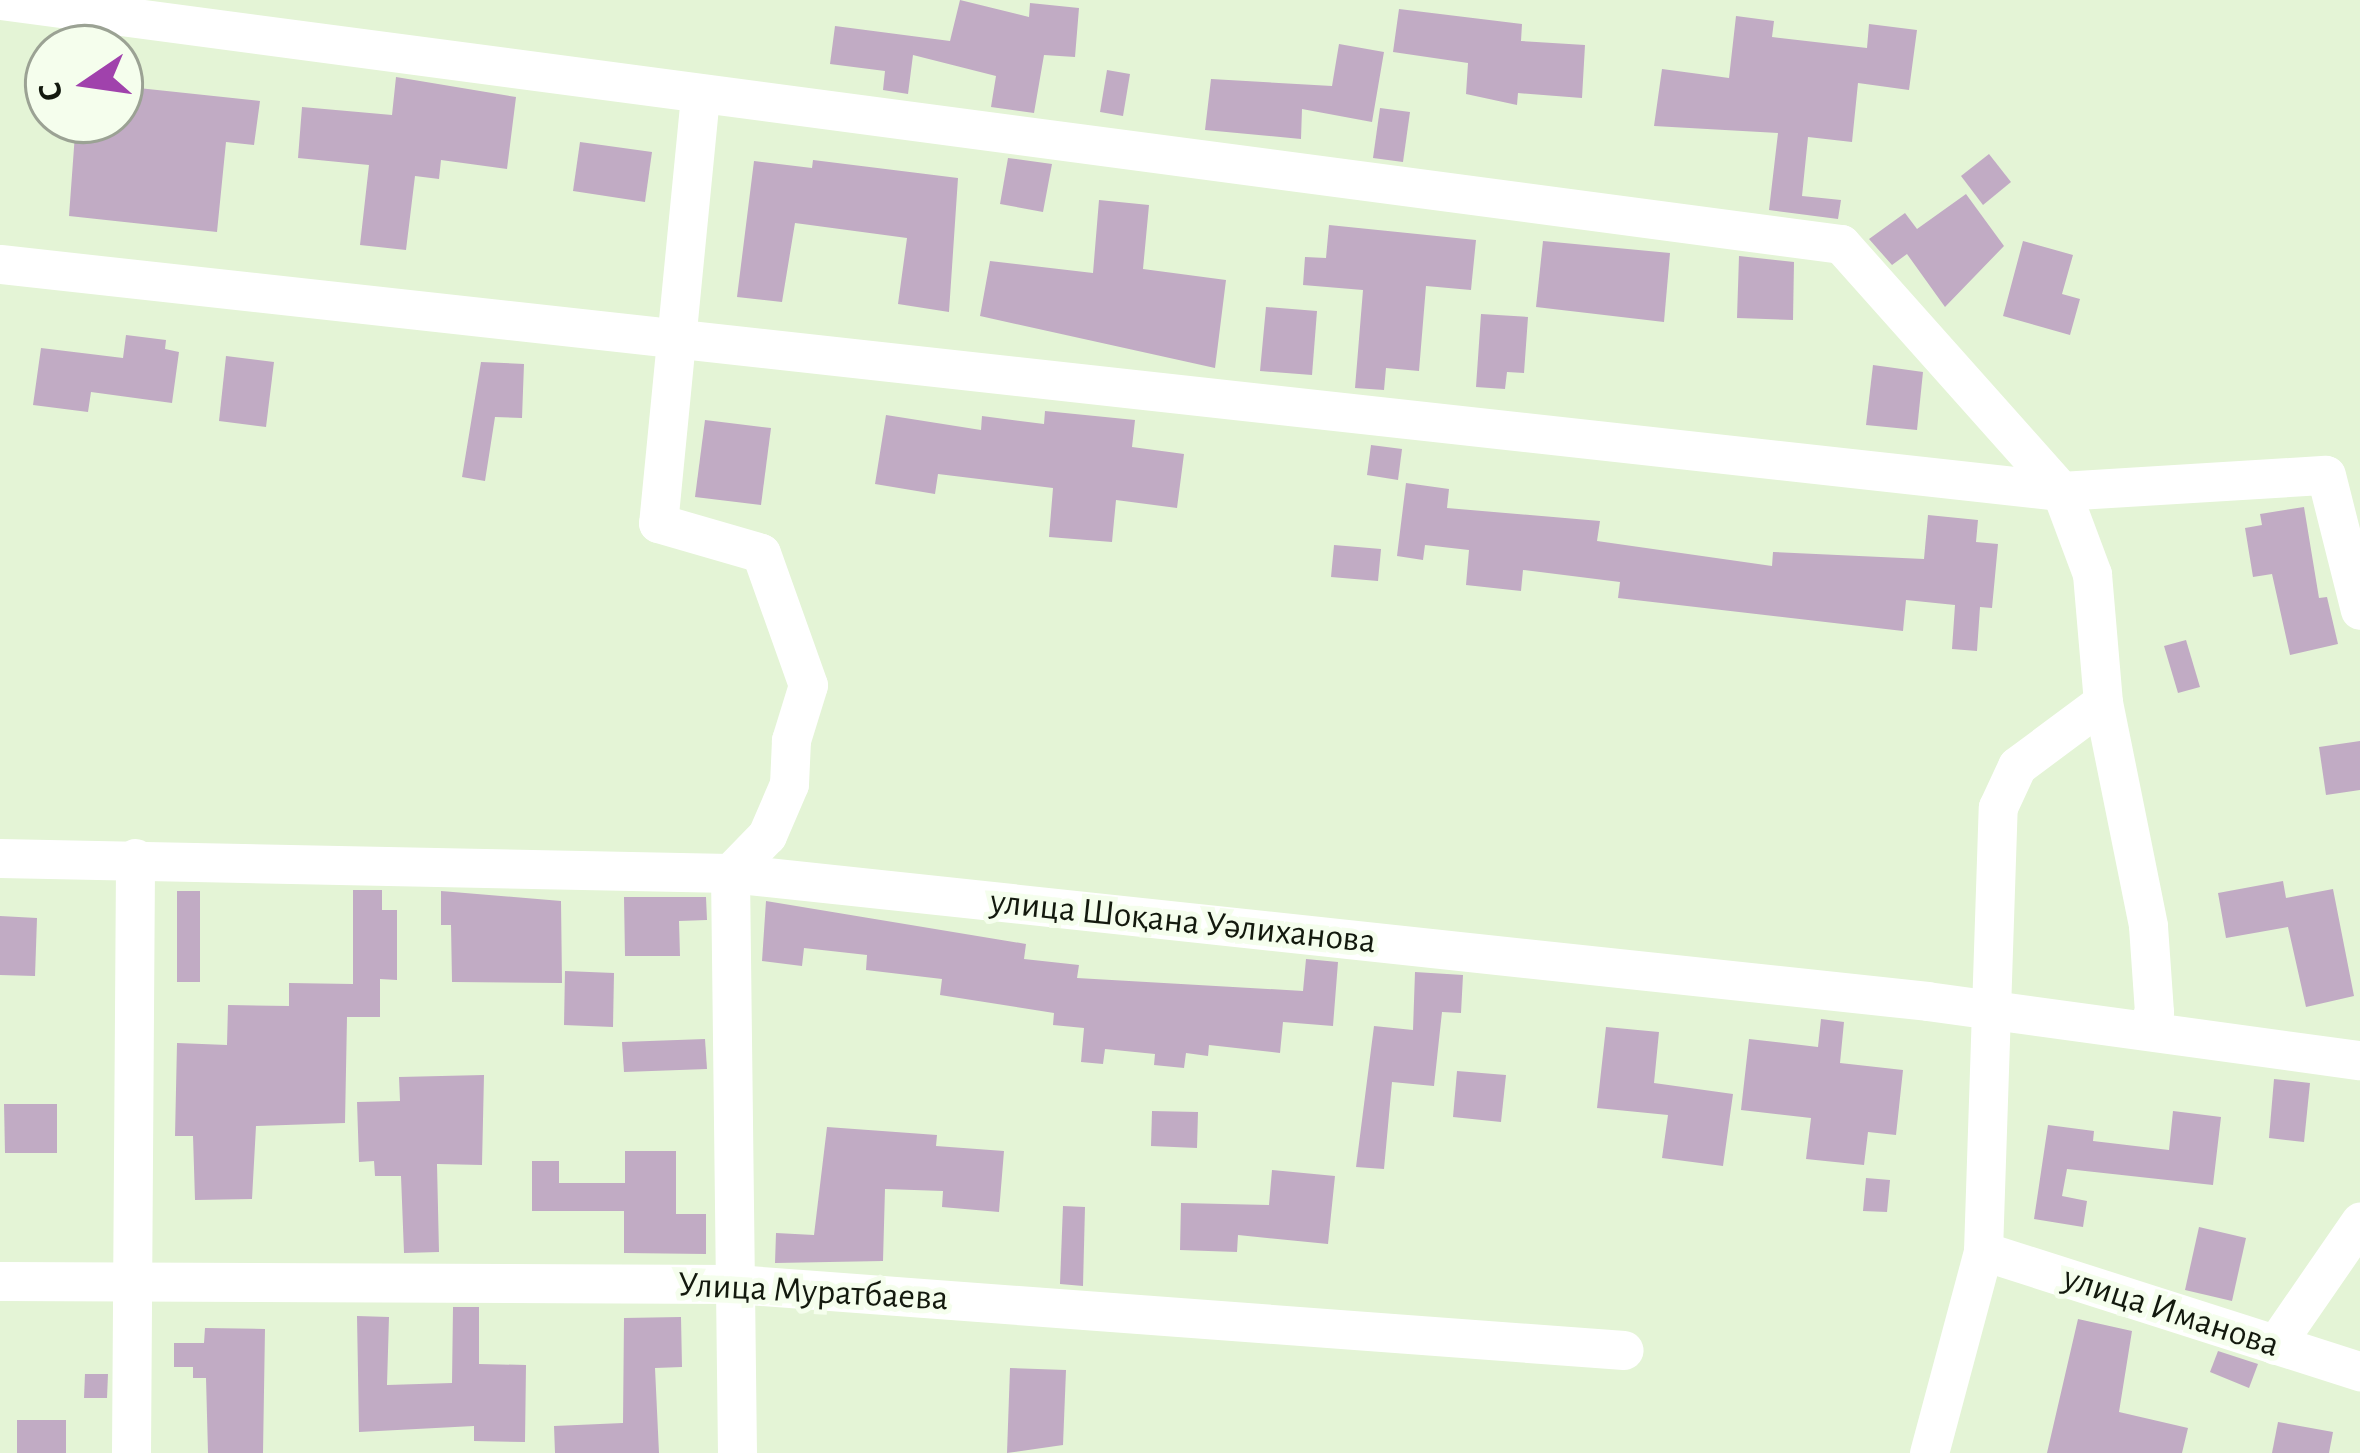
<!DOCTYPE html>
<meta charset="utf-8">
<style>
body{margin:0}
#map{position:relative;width:2360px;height:1453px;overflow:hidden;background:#e4f4d6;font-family:"Alegreya Sans",sans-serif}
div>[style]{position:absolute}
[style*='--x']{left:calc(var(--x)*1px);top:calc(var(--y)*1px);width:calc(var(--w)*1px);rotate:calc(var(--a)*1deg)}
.building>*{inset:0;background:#c1abc4}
.minor>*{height:39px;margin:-19.5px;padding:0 19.5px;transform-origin:19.5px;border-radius:19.5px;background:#fff}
span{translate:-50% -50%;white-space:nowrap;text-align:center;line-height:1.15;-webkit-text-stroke:10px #f5feed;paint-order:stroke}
.street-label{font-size:36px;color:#13190e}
.north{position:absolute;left:24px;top:24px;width:120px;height:120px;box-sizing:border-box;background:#f5feed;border:3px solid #9ba294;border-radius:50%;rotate:257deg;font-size:33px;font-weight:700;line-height:48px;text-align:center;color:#13190e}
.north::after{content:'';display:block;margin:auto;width:42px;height:54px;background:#a042ac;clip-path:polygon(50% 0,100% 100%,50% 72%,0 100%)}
</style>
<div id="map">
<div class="building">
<div style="clip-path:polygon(960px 0,1029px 17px,1030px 3px,1079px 8px,1075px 57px,1044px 55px,1034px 113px,991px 107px,996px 76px,913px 55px,908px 94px,883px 90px,885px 71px,830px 64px,835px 26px,950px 41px)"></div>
<div style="clip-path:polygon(1399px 9px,1522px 24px,1521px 41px,1585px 45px,1582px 98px,1518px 93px,1517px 105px,1466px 94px,1468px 63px,1393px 52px)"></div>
<div style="clip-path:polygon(1736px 16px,1774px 21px,1772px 37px,1867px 48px,1869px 24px,1917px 30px,1909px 90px,1858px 83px,1852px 142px,1808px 137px,1802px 196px,1841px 200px,1838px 219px,1769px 210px,1778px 133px,1654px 126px,1662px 69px,1729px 78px)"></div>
<div style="clip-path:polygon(1339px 44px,1384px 52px,1372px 122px,1302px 109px,1301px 139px,1205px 130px,1211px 79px,1332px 86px)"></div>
<div style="clip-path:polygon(1107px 70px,1130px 74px,1123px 116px,1100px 112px)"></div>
<div style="clip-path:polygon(396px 77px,516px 97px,507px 169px,441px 160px,439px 179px,415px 176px,406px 250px,360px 245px,369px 165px,298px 158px,302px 107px,392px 115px)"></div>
<div style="clip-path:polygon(129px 87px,260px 101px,254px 145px,226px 142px,217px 232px,69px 216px,76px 120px,126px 120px)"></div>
<div style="clip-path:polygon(1380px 108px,1410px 112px,1403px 162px,1373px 158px)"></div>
<div style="clip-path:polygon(580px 142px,652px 152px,645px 202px,573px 191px)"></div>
<div style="clip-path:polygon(1989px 154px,2011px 182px,1983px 205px,1961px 176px)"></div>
<div style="clip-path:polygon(1008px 158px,1052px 164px,1043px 212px,1000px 204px)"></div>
<div style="clip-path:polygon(813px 160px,958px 178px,949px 312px,898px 304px,907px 238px,795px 223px,782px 302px,737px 297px,754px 161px,812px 168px)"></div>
<div style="clip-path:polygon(1966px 194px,2004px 246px,1945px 307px,1907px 254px,1892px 265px,1869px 239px,1905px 213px,1917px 229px)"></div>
<div style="clip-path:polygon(1099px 200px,1149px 205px,1143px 269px,1226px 280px,1215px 368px,980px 316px,990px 261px,1093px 273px)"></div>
<div style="clip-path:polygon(1329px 225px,1476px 240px,1471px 290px,1426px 286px,1419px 371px,1386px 368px,1384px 390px,1355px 388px,1363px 290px,1303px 285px,1305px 257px,1326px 258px)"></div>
<div style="clip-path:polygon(1543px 241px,1670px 253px,1664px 322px,1536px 307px)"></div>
<div style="clip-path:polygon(2023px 241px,2073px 255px,2062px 294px,2080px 299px,2070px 335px,2003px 316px)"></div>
<div style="clip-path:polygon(1739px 256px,1794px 262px,1793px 320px,1737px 318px)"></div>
<div style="clip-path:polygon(1266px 307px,1317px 311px,1312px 375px,1260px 371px)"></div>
<div style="clip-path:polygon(1481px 314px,1528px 317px,1524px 373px,1507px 372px,1505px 389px,1476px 387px)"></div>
<div style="clip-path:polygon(126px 335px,166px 340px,165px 349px,179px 352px,172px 403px,91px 392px,88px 412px,33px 405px,41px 348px,123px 358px)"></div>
<div style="clip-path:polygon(226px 356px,274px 362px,266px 427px,219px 421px)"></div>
<div style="clip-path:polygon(481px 362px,524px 364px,522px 418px,495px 417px,485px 481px,462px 477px)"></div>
<div style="clip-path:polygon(1873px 365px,1923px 372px,1917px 430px,1866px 425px)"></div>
<div style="clip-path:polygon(1045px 411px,1135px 420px,1132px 447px,1184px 454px,1177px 508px,1116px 500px,1112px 542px,1049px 537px,1053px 488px,938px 474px,935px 494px,875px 484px,886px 415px,981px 430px,982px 416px,1044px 424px)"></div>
<div style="clip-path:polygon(705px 420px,771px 428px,761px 505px,695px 497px)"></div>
<div style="clip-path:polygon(1371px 445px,1402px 449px,1398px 480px,1367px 475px)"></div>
<div style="clip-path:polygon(1406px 483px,1449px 489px,1447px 508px,1600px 521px,1597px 541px,1772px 566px,1773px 552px,1924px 559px,1928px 515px,1978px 520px,1976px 542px,1998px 544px,1992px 608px,1980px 607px,1977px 651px,1952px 649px,1955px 605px,1906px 600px,1903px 631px,1618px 598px,1620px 582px,1523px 570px,1521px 591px,1466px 585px,1469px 550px,1425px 545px,1423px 560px,1397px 556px)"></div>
<div style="clip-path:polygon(2304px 507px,2319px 598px,2327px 597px,2338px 644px,2290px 655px,2272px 574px,2253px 577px,2245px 528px,2262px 525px,2260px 514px)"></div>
<div style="clip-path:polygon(1334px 545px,1381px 549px,1378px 581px,1331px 577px)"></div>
<div style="clip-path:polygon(2186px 640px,2200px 687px,2178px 693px,2164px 646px)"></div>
<div style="clip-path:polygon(2360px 741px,2360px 790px,2326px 795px,2319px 747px)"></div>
<div style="clip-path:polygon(2283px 881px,2286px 898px,2333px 889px,2354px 996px,2306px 1007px,2288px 927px,2226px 938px,2218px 893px)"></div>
<div style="clip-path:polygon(353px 890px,382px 890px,382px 910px,397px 910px,397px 980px,380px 979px,380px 1017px,347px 1017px,345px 1123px,256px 1126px,252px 1199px,195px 1200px,193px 1136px,175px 1136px,177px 1043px,227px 1045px,228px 1005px,289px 1006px,289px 983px,353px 984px)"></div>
<div style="clip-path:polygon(177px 891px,200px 891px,200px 982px,177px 982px)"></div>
<div style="clip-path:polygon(441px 891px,561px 901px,562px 983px,452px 982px,451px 925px,441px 925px)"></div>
<div style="clip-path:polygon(624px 897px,706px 897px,707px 920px,679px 921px,680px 956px,625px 956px)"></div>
<div style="clip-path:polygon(766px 901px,1026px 944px,1024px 959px,1079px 965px,1077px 978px,1303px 991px,1306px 959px,1338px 962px,1333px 1026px,1283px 1022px,1280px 1053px,1209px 1045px,1208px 1056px,1186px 1053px,1184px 1068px,1154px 1065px,1155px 1054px,1105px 1049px,1103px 1064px,1081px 1062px,1084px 1028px,1053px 1025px,1054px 1013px,940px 995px,942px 979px,866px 970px,867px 955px,804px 948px,802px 966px,762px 961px)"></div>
<div style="clip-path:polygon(0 916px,37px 918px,35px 976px,0 975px)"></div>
<div style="clip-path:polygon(565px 971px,614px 973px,613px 1027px,564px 1025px)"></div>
<div style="clip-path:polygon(1415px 972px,1463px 975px,1461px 1013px,1442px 1012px,1434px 1086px,1392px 1082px,1384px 1169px,1356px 1167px,1374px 1026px,1413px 1030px)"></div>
<div style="clip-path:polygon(1821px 1019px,1844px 1022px,1840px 1063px,1903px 1070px,1896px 1135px,1868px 1132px,1864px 1165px,1806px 1159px,1811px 1118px,1741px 1110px,1749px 1039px,1818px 1047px)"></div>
<div style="clip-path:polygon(1606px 1027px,1659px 1032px,1654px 1083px,1733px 1094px,1723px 1166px,1662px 1158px,1668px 1115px,1597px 1108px)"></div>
<div style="clip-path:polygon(705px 1039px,707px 1069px,624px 1072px,622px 1042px)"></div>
<div style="clip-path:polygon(1457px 1071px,1506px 1075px,1501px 1122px,1453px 1117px)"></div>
<div style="clip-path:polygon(484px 1075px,482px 1165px,437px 1164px,439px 1252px,404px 1253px,401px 1176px,375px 1176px,374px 1161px,359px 1162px,357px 1102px,400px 1101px,399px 1077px)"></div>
<div style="clip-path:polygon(2274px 1079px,2310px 1083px,2304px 1142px,2269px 1138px)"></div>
<div style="clip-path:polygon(4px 1104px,57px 1104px,57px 1153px,5px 1153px)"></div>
<div style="clip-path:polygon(1152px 1111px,1198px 1112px,1197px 1148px,1151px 1146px)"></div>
<div style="clip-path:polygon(2173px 1111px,2221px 1117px,2213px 1185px,2067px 1169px,2062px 1196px,2087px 1201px,2083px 1227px,2034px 1219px,2048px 1125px,2094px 1131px,2093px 1141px,2169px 1150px)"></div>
<div style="clip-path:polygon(827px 1127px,937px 1135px,936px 1146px,1004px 1151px,999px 1212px,942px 1207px,943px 1191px,885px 1189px,883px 1261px,775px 1263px,776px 1233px,814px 1235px)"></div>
<div style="clip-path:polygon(625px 1151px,676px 1151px,676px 1214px,706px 1214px,706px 1254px,624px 1253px,624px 1211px,532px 1211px,532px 1161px,559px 1161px,559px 1183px,625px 1183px)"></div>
<div style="clip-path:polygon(1272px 1170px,1335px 1176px,1328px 1244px,1238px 1235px,1237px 1252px,1180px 1250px,1181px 1203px,1269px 1205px)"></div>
<div style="clip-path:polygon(1866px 1178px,1890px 1180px,1887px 1212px,1863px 1211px)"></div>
<div style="clip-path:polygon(1063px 1206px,1085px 1207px,1083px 1286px,1060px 1284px)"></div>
<div style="clip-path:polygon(2199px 1227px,2246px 1238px,2232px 1301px,2185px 1290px)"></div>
<div style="clip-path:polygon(453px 1307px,479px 1307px,479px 1364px,526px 1365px,525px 1442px,474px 1441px,474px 1426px,359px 1432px,357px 1316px,389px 1317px,387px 1385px,452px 1383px)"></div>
<div style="clip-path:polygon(681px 1317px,682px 1367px,655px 1368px,659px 1453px,555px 1453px,554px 1426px,623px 1423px,624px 1318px)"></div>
<div style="clip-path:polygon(2078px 1319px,2132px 1331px,2119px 1412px,2188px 1428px,2182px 1453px,2047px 1453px)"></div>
<div style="clip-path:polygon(205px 1328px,265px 1329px,263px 1453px,208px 1453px,206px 1378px,193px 1378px,193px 1367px,174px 1367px,174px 1343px,204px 1343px)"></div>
<div style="clip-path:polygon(2218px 1351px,2258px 1364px,2249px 1388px,2210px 1372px)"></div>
<div style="clip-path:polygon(1010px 1368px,1066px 1370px,1063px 1445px,1007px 1453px)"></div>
<div style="clip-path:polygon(85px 1374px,108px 1374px,107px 1398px,84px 1398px)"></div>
<div style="clip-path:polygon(17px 1420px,66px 1420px,66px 1453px,17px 1453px)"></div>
<div style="clip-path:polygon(2278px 1422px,2333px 1432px,2329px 1453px,2272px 1453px)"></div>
</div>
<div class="minor">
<div style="--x:0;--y:0;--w:1857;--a:7.55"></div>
<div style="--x:1841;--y:244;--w:331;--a:48.3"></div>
<div style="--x:2061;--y:491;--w:89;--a:69.5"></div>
<div style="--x:2092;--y:574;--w:128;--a:85.1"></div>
<div style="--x:2103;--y:702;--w:228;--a:78.6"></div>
<div style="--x:2148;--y:926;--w:86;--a:86"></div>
<div style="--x:2154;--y:1012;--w:20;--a:117"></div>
<div style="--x:700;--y:96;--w:429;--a:95.6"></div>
<div style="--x:658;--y:523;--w:107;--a:16.2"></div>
<div style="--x:761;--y:553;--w:140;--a:70.4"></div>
<div style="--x:808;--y:685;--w:58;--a:107.2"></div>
<div style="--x:791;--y:740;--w:44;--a:92.6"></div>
<div style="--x:789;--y:784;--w:56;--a:113.3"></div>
<div style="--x:767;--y:835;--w:53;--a:134.2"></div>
<div style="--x:730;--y:873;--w:580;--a:89.31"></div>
<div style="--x:0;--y:264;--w:2073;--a:6.29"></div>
<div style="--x:2061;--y:491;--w:265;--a:-3.5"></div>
<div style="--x:2326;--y:475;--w:139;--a:75.9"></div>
<div style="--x:0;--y:858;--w:730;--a:1.18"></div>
<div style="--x:730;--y:873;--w:1204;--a:6.1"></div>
<div style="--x:1927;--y:1001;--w:437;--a:7.8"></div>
<div style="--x:1983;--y:1251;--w:396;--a:17.7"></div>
<div style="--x:0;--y:1281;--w:735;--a:0.23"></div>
<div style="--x:735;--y:1284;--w:891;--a:4.25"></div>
<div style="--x:2275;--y:1345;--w:150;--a:-55.4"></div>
<div style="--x:131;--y:1453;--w:595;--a:-89.61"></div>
<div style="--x:1929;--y:1453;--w:209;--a:-75"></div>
<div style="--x:1983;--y:1251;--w:444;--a:-88.1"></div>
<div style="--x:1998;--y:807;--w:45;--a:-65.1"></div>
<div style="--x:2017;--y:766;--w:107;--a:-36.7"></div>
</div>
<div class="street-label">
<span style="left:1183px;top:922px;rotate:6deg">улица Шоқана Уәлиханова</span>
<span style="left:813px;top:1292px;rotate:3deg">Улица Муратбаева</span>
<span style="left:2171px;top:1312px;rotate:18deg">улица Иманова</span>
</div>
<div class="north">С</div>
</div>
